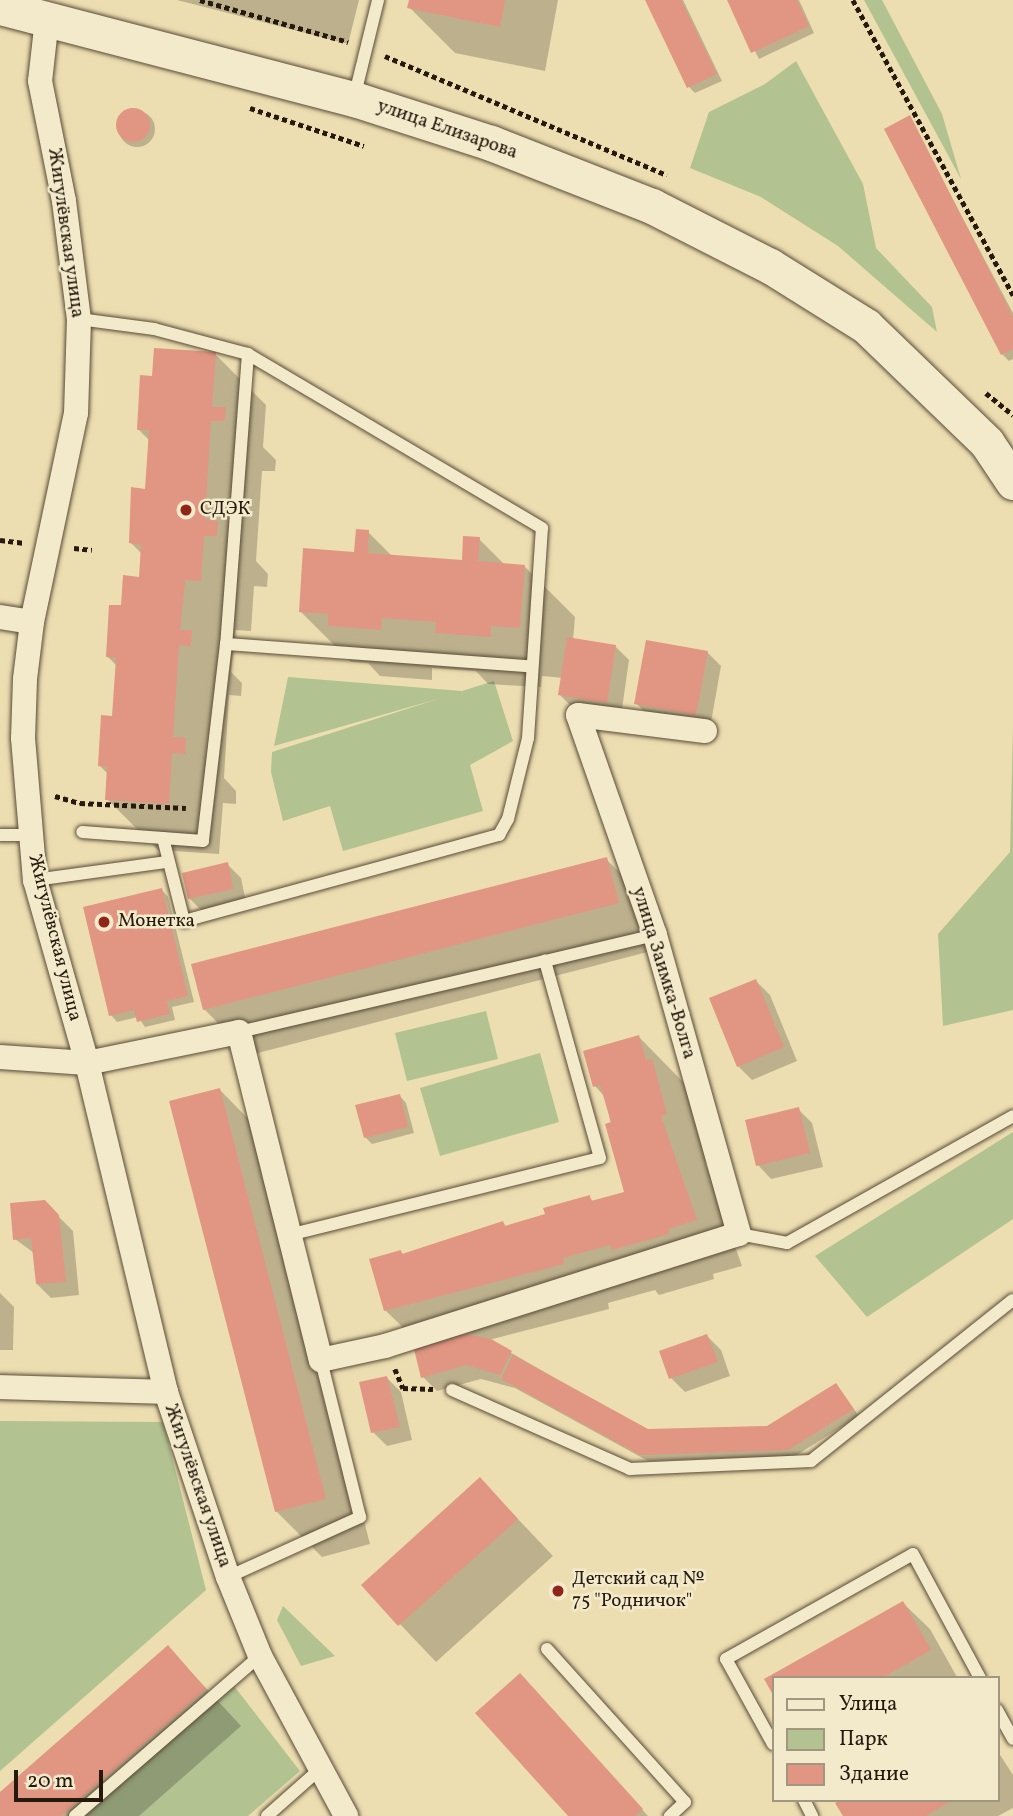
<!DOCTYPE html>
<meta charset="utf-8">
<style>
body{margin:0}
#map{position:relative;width:1013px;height:1816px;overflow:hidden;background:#eddeb1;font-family:Vollkorn,serif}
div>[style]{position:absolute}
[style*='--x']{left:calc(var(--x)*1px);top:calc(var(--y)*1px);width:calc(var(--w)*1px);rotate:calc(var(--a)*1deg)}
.green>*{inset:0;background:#b2c291}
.shadow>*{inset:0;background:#0003}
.round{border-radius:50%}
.building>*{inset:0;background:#e19583}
.path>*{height:4.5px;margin-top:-2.25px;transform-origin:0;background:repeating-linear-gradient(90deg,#261a0e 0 5px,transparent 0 8.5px)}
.roads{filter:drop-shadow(0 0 2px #584b37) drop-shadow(0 0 2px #584b37)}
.lane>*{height:12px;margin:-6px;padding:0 6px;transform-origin:6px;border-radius:6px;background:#f3eacc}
.street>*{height:24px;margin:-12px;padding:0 12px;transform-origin:12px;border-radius:12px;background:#f3eacc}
.secondary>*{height:35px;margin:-17.5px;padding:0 17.5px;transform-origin:17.5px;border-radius:17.5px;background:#f3eacc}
.dots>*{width:19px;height:19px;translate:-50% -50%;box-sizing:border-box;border:4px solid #f3eacc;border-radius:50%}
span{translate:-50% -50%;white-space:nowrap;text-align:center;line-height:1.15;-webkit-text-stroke:5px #f3eacc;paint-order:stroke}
.street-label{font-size:19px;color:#261a0e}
.poi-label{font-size:19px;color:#261a0e}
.left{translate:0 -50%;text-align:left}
.legend{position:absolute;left:772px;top:1676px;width:228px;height:126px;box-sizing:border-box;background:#f3eacc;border:2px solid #a19780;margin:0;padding:9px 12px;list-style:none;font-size:21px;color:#261a0e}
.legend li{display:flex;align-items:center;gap:14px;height:35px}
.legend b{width:35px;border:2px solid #a19780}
.scale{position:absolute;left:14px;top:1770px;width:89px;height:32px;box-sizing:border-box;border:4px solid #261a0e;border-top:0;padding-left:9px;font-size:21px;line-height:24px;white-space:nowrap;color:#261a0e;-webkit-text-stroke:5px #f3eacc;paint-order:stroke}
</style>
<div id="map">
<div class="green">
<div style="clip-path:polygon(864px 0,882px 0,942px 114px,961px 179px)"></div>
<div style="clip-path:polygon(796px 61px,863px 184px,876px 248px,932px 307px,937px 332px,838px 246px,761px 197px,690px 168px,709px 112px,765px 84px)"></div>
<div style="clip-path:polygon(288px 677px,462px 691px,494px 681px,513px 741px,470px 765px,483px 811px,343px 851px,330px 806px,283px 821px,271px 772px,272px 752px,441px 698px,274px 746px)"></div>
<div style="clip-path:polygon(1013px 727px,1013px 1010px,943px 1026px,938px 934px,1010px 852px)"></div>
<div style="clip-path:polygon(486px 1011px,498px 1059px,407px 1081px,395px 1033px)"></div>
<div style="clip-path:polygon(540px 1053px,559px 1122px,440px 1156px,420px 1088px)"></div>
<div style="clip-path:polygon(1013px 1132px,1013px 1219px,867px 1317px,815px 1256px)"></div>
<div style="clip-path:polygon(0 1421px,163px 1422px,206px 1590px,0 1771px)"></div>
<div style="clip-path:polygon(283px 1606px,335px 1656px,301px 1666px,277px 1620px)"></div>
<div style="clip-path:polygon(234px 1686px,300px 1771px,248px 1816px,82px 1816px)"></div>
</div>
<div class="shadow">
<div style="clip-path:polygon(177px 0,359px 0,348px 44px)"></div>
<div style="clip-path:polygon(411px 0,558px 0,545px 71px,455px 53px,409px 7px)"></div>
<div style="clip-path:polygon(647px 0,683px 0,722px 81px,695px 93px,689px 87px)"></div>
<div style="clip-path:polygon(729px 0,799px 0,814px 33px,759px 59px)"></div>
<div class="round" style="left:119px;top:111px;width:36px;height:36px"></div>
<div style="clip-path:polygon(909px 117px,1013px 313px,1013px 359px,1009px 361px,1002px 354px)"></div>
<div style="clip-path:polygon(215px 354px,266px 405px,263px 447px,276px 460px,275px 471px,262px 471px,256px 561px,268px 574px,267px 587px,254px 586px,251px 631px,235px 630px,231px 672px,242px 683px,241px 696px,229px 695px,224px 778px,236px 791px,236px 804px,223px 803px,219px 854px,158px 850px,107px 799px,109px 775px,100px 766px,114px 718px,117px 666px,107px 656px,122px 607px,140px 579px,142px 554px,130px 542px,146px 491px,150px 441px,138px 429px,154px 378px)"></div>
<div style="clip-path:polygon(368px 532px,393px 557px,463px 562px,479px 539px,505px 565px,524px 566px,575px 617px,573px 640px,615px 646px,629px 660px,621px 716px,574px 709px,560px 695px,563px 678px,542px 676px,541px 687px,488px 684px,476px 671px,432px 668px,432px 680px,380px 676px,368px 663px,351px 662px,300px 611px,356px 554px)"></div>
<div style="clip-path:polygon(707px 652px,721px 666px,710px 728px,650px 717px,636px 703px)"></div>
<div style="clip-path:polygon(606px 859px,652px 905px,663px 948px,250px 1055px,204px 1009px)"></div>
<div style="clip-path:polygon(227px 864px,241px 878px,246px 902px,203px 912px,189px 898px)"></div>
<div style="clip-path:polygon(162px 890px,168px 897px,194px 1002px,172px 1007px,175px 1020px,145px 1027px,138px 1017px,117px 1022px,111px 1015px)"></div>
<div style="clip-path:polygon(756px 981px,770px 995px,797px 1061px,752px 1080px,738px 1066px)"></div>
<div style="clip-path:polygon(639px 1037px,684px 1083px,712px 1160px,705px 1162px,742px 1266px,713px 1274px,714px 1279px,659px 1295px,655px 1290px,608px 1303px,609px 1309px,489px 1340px,647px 1431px,768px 1428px,836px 1385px,859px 1416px,795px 1456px,648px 1461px,515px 1388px,481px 1379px,437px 1391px,423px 1377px,424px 1348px,385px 1310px,401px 1252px,404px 1255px,503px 1223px,507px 1227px,547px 1216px,589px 1197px,594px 1202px,626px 1193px,605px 1097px,595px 1086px)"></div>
<div style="clip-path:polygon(220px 1090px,265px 1136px,370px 1544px,322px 1557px,276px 1511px)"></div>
<div style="clip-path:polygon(400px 1096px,406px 1103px,414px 1133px,372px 1144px,365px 1137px)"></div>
<div style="clip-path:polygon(798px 1109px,812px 1123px,823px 1167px,771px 1179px,758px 1165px)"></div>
<div style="clip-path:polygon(44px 1202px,73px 1231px,79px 1295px,51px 1298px,37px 1284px,34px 1253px,15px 1239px)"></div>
<div style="clip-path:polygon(0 1293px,14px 1307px,13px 1350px,0 1350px)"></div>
<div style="clip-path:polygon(707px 1336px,721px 1350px,730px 1376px,685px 1392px,671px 1378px)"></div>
<div style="clip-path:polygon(387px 1378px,401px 1392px,412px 1440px,387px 1446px,373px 1432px)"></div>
<div style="clip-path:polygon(480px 1479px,553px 1556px,436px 1662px,363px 1585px)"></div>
<div style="clip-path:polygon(903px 1603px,930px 1629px,957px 1677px,773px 1678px,773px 1691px,767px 1680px)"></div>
<div style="clip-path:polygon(168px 1647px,241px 1726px,139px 1816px,0 1816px,0 1795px)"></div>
<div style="clip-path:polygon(534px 1689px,648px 1816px,570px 1816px)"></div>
<div style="clip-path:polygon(997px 1750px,1013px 1775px,1013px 1808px,998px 1816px,845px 1816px,843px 1800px,997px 1800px)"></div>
</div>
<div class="building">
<div style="clip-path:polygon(409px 0,505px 0,500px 27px,407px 8px)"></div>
<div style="clip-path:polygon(645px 0,681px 0,717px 74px,687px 88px)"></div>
<div style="clip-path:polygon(727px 0,797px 0,809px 26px,751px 53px)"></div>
<div class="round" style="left:116px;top:108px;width:34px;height:34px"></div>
<div style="clip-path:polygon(910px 115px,1013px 317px,1013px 349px,1001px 355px,884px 129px)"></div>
<div style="clip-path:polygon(154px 348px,216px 352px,212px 407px,226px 407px,225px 421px,211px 421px,205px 519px,218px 521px,217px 536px,204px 536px,201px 581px,185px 580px,180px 630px,192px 630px,191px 646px,179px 645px,173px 737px,186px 738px,185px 754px,172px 753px,169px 804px,105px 800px,107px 767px,98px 766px,101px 715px,112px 716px,116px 658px,106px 657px,109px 605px,121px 605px,123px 575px,139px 577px,141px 545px,129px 543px,131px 487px,145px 489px,149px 430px,137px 430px,140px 375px,152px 376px)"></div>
<div style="clip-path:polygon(356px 529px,369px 530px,368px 553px,462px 560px,463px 536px,480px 537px,478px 561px,525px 565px,520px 628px,491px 626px,491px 637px,435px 633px,436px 622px,382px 618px,381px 630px,328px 626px,328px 614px,299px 612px,303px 548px,354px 552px)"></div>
<div style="clip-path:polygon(567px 637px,616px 645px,607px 703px,558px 695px)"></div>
<div style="clip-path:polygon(646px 640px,708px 651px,696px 715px,634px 704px)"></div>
<div style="clip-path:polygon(607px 857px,619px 903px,203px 1010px,191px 964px)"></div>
<div style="clip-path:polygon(228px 862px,233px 889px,188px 899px,182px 873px)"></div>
<div style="clip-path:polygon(162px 888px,188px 996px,167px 1001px,170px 1014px,137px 1022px,134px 1010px,109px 1016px,83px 907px)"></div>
<div style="clip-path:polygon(756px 979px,784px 1047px,737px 1067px,709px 998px)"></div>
<div style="clip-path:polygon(639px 1035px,646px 1060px,652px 1059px,667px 1114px,661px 1116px,697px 1220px,668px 1229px,669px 1234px,612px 1250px,610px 1245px,563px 1258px,564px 1264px,384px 1311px,369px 1259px,401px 1250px,402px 1254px,503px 1221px,505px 1226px,545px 1214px,543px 1208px,590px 1195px,591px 1201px,624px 1192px,605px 1124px,611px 1122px,600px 1085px,593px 1087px,583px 1051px)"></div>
<div style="clip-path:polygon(220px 1088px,326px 1499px,275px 1512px,169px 1101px)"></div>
<div style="clip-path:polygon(400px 1094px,408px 1127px,364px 1138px,355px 1105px)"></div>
<div style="clip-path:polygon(799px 1107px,810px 1153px,756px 1166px,745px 1120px)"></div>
<div style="clip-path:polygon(45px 1200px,59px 1215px,66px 1282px,36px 1284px,31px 1238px,13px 1240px,10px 1203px)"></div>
<div style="clip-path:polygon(465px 1334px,491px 1339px,512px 1351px,500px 1375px,466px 1365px,421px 1378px,414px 1349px)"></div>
<div style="clip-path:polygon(707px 1334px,718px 1362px,669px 1379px,659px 1351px)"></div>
<div style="clip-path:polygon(513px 1355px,648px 1429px,767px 1426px,836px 1383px,854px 1409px,788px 1450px,640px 1455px,501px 1379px)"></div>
<div style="clip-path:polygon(387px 1376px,400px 1427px,371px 1433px,359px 1382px)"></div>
<div style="clip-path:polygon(480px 1477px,518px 1519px,398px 1626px,361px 1585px)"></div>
<div style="clip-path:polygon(903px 1601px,931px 1650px,882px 1678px,773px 1678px,773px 1695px,764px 1679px)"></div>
<div style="clip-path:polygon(168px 1645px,206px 1689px,61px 1816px,0 1816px,0 1792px)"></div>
<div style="clip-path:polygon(520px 1673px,643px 1809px,635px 1816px,568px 1816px,475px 1713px)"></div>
<div style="clip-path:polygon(840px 1800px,953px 1800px,926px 1816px,843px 1816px,835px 1803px)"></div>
</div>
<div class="path">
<div style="--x:200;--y:0;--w:154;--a:15.8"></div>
<div style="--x:853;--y:0;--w:336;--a:61.5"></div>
<div style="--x:385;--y:56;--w:306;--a:22.9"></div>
<div style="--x:250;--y:108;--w:120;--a:18.4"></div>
<div style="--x:986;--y:393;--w:35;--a:39"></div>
<div style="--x:0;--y:540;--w:23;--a:7"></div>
<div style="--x:74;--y:548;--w:18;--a:6"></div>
<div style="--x:55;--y:796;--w:26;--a:16"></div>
<div style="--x:80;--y:803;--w:106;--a:2.7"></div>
<div style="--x:395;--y:1369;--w:21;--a:67"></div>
<div style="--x:403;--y:1388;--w:30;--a:2"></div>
</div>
<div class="roads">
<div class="lane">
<div style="--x:354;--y:98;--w:101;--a:-76.2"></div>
<div style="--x:79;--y:319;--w:76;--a:7.6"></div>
<div style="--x:154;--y:329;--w:97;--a:14.9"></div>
<div style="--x:248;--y:354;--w:291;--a:94.3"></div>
<div style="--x:226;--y:644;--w:198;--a:96.7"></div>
<div style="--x:203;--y:841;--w:121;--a:-175.7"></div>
<div style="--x:226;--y:644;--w:304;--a:4.2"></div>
<div style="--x:0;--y:835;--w:29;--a:0"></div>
<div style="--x:163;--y:838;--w:86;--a:75.8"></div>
<div style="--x:184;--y:921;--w:327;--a:-15.3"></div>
<div style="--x:499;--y:835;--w:18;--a:-61"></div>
<div style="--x:508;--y:819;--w:83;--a:-76.1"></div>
<div style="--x:528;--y:738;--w:210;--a:-86.2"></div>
<div style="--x:542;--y:528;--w:342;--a:-149.4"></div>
<div style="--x:35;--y:880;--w:133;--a:-7.8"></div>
<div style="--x:239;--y:1032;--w:314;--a:-13.1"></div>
<div style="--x:739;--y:1234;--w:49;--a:10.6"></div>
<div style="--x:787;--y:1243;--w:259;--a:-29.3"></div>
<div style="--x:289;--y:1235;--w:320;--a:-13.9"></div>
<div style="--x:600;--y:1158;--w:205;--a:-105.6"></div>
<div style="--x:545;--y:961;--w:113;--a:-13.3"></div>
<div style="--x:452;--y:1390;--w:195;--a:23.9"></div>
<div style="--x:630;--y:1469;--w:181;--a:-2.5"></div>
<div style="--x:811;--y:1461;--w:258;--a:-38.6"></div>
<div style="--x:228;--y:1577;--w:145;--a:-24.4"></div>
<div style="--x:360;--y:1517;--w:162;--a:-104"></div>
<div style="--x:547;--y:1649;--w:206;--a:48"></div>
<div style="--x:685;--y:1802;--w:21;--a:137"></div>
<div style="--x:997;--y:1710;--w:33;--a:61"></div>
<div style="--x:773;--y:1744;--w:97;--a:-118.9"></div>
<div style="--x:726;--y:1659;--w:214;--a:-29.3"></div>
<div style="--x:913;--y:1554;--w:141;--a:61.6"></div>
<div style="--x:804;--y:1800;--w:18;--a:63"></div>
<div style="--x:75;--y:1816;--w:245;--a:-40.9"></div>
<div style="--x:267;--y:1816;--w:72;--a:-41.6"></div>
</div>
<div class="street">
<div style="--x:47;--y:19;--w:62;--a:96.4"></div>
<div style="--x:40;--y:81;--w:122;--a:78.7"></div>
<div style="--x:64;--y:201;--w:119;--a:82.8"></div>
<div style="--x:79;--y:319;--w:94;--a:91.8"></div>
<div style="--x:76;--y:413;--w:214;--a:101.9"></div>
<div style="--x:32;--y:622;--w:57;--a:97"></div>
<div style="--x:25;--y:679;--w:59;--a:91.9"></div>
<div style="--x:23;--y:738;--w:143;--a:85.2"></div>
<div style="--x:35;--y:880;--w:190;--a:74.1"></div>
<div style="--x:87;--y:1063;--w:338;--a:76.5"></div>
<div style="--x:166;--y:1392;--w:195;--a:71.5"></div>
<div style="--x:228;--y:1577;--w:85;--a:67.9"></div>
<div style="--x:260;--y:1656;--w:182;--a:61.7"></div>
<div style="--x:0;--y:617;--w:32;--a:9"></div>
<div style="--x:0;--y:1057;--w:87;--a:3.9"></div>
<div style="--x:87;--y:1063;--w:155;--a:-11.5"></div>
<div style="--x:239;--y:1032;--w:338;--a:76"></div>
<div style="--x:321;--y:1360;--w:66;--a:-12.3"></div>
<div style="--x:385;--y:1346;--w:371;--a:-17.6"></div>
<div style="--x:739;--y:1234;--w:311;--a:-105.7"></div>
<div style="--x:655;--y:935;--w:233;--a:-109.3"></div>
<div style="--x:578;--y:715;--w:128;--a:7.2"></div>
<div style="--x:0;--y:1387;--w:166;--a:1.7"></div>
</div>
<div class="secondary">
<div style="--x:0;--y:7;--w:366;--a:14.6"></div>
<div style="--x:354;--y:99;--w:144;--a:17.8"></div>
<div style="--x:491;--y:143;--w:173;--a:21.4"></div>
<div style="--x:652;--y:206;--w:132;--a:27"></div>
<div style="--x:770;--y:266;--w:113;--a:32"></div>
<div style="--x:866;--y:326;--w:168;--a:44"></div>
<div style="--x:987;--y:443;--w:47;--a:56.3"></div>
</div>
</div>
<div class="dots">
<div style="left:186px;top:510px;background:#8f2418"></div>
<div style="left:104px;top:922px;background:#8f2418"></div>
<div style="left:558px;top:1591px;background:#8f2418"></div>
</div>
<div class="street-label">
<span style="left:447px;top:130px;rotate:19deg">улица Елизарова</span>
<span style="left:65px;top:233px;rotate:82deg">Жигулёвская улица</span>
<span style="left:54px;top:938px;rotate:76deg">Жигулёвская улица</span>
<span style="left:663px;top:973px;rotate:73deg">улица Заимка-Волга</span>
<span style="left:197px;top:1486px;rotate:71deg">Жигулёвская улица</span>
</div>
<div class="poi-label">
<span class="left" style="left:200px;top:510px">СДЭК</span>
<span class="left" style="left:118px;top:922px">Монетка</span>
<span class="left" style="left:572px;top:1591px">Детский сад №<br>75 "Родничок"</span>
</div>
<ul class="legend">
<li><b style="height:9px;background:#f3eacc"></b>Улица</li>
<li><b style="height:19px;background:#b2c291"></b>Парк</li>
<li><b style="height:19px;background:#e19583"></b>Здание</li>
</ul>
<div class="scale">20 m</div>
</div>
